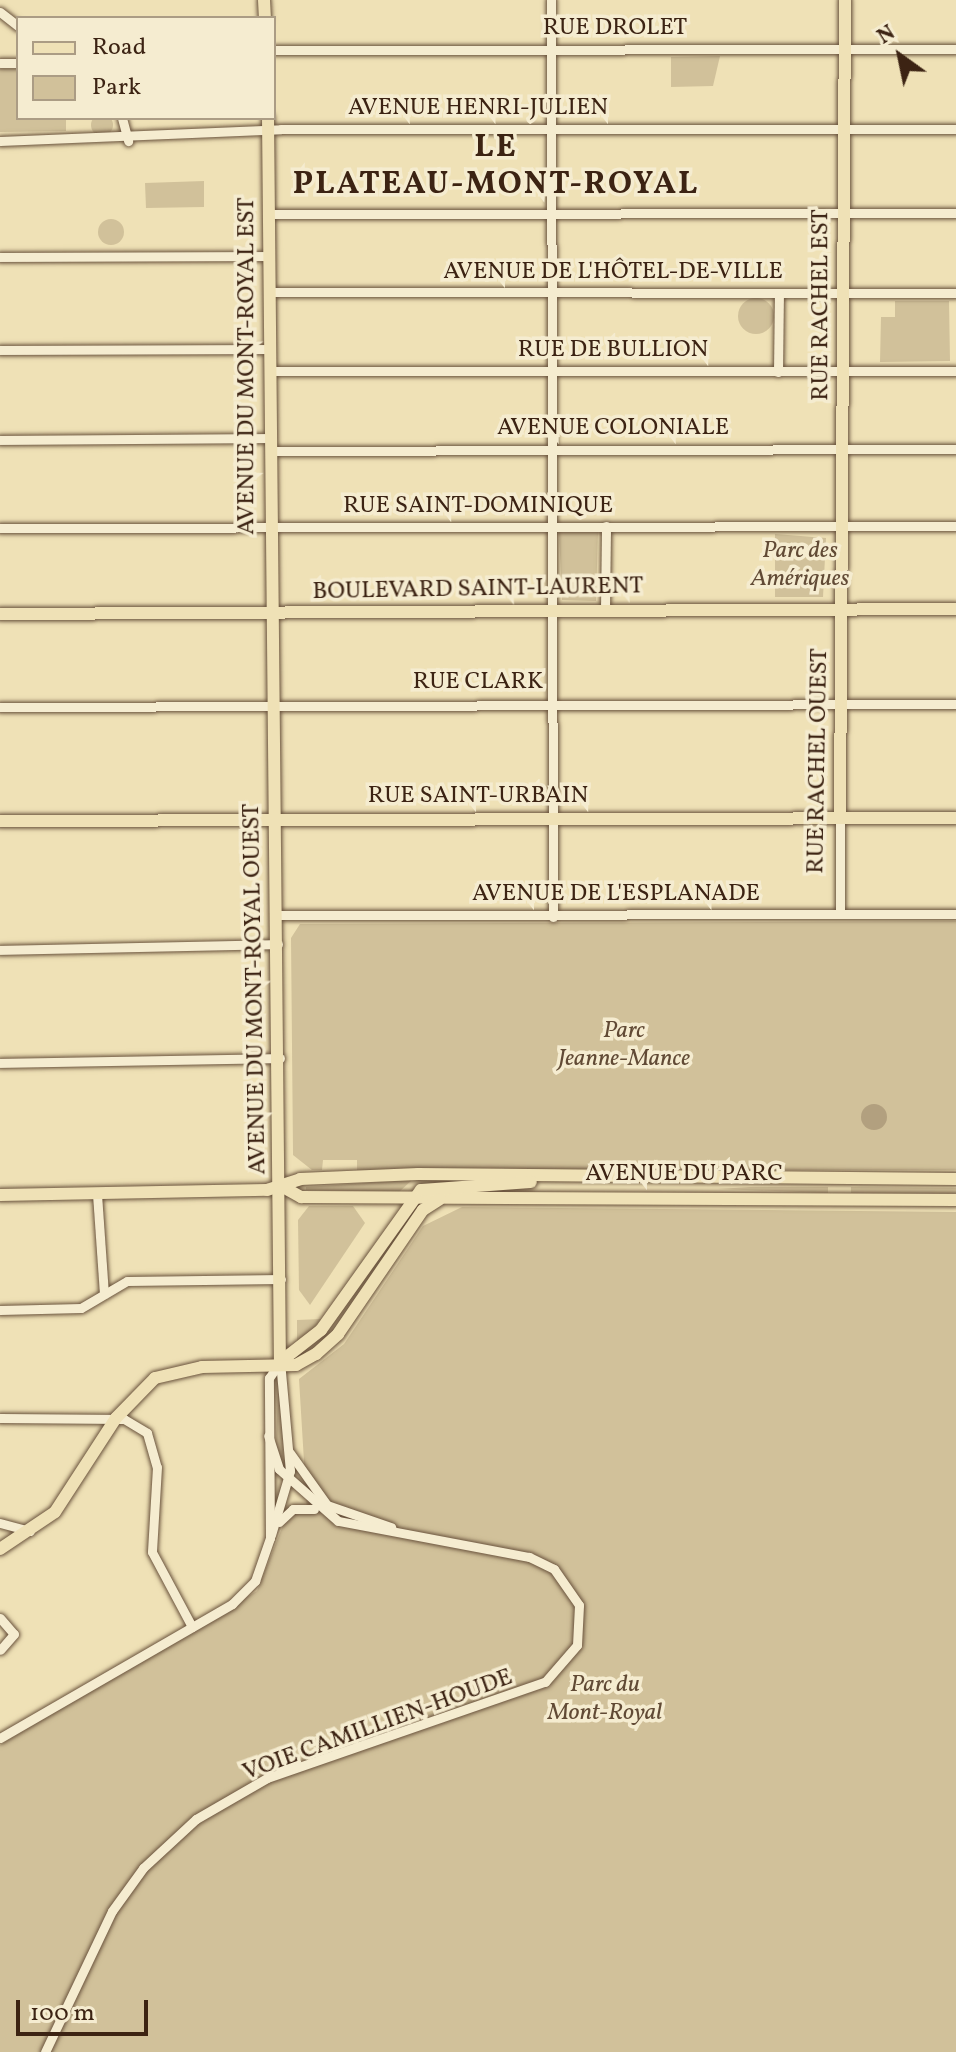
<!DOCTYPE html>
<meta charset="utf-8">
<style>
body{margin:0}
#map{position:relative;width:956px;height:2052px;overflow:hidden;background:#efe1b6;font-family:Vollkorn,serif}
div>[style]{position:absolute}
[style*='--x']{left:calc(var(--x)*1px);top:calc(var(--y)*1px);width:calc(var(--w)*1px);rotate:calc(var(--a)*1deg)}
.green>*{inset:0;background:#d1c19a}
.round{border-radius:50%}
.water>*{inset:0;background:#b2a07f}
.roads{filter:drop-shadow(0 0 2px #69523c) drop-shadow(0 0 2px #69523c)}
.minor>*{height:9px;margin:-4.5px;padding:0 4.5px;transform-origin:4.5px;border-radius:4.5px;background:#f5ecd0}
.major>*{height:12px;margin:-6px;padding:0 6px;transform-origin:6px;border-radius:6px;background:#efe1b6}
span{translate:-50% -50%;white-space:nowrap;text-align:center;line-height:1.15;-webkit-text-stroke:7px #f5ecd0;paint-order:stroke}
.street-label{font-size:24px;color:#3c2313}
.park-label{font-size:24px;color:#614a35;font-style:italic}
.district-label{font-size:32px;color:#3c2313;font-weight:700;letter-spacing:2px}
.legend{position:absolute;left:16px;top:16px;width:260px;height:104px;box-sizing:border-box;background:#f5ecd0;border:2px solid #ab9c84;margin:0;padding:10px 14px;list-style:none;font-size:24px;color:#3c2313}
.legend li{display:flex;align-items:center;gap:16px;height:40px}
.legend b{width:40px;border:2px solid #ab9c84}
.north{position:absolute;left:860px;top:16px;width:80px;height:80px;-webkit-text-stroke:6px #f5ecd0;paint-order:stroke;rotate:327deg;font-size:22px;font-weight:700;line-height:32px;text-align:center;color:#3c2313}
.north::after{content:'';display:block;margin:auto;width:28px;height:36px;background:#3c2313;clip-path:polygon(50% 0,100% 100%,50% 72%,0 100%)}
.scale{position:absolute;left:16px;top:2000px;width:132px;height:36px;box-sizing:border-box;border:4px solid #3c2313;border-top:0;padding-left:10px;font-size:24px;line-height:28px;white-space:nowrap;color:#3c2313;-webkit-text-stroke:6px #f5ecd0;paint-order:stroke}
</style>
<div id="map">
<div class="green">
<div style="clip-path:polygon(720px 56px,713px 86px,671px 87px,671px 57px)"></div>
<div style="clip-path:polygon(0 69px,18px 69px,18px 118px,66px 118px,66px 131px,0 132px)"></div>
<div class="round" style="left:91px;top:114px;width:22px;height:22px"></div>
<div style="clip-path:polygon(204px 181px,204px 207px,146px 208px,145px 183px)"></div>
<div class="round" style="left:98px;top:219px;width:26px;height:26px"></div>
<div class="round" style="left:738px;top:298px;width:36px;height:36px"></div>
<div style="clip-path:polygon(895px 301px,949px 301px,950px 361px,880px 362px,881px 317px,895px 317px)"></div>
<div style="clip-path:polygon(598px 530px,596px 601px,562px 600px,559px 531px)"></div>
<div style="clip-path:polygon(775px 534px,826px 538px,823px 597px,775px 597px)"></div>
<div style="clip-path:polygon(956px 921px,956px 1170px,357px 1170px,357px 1160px,323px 1160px,322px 1170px,312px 1170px,293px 1155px,291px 938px,300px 924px)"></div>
<div style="clip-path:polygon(412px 1180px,399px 1192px,306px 1190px,306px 1187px)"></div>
<div style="clip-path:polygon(750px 1187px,828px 1187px,828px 1193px,718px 1189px)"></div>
<div style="clip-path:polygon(851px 1187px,956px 1188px,956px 1193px,851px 1193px)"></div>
<div style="clip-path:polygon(309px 1206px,353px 1206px,365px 1223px,310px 1305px,299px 1290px,298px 1220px)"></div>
<div style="clip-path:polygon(462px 1207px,956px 1212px,956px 2052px,0 2052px,0 1745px,257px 1591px,284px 1523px,294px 1511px,307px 1511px,299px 1379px,344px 1344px,423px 1226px)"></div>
<div style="clip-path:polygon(321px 1319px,312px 1330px,297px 1341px,297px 1320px)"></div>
<div style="clip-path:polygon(278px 1392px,285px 1428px,282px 1464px,276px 1444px)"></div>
</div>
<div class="water">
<div class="round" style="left:861px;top:1104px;width:26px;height:26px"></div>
</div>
<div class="roads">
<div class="minor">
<div style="--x:551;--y:0;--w:917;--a:89.88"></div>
<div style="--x:0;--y:12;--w:23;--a:38"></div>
<div style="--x:274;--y:50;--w:682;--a:-0.08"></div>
<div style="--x:0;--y:63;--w:18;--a:0"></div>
<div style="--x:122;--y:118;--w:24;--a:75"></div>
<div style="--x:0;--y:141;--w:281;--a:-2.4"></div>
<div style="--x:281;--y:129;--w:675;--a:0"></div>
<div style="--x:270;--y:214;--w:686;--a:-0.08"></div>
<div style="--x:0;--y:257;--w:270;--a:-0.2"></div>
<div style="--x:269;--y:292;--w:687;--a:0.08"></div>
<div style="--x:0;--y:350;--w:270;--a:-0.2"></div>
<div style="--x:270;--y:371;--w:686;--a:0"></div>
<div style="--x:778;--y:372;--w:79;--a:-89.3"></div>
<div style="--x:0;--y:440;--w:270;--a:-0.4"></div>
<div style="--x:271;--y:451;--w:685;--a:-0.17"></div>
<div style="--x:0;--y:528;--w:956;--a:-0.12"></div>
<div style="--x:605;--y:610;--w:84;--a:-89.3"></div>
<div style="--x:0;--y:707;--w:956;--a:-0.18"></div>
<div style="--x:840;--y:818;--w:96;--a:90"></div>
<div style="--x:276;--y:915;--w:680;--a:-0.08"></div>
<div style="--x:0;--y:950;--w:278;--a:-1.2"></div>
<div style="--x:0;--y:1063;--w:280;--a:-1"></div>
<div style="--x:97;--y:1194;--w:100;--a:86"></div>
<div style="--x:0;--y:1310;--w:81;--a:-1.4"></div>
<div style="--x:81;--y:1308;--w:53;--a:-30.4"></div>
<div style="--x:127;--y:1281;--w:154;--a:-0.7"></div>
<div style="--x:0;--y:1418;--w:124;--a:0.5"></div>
<div style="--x:124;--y:1419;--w:27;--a:31"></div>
<div style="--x:147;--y:1433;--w:35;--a:74"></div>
<div style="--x:157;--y:1467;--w:85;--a:93.4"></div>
<div style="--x:152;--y:1552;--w:85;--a:61.9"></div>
<div style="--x:290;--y:1453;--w:64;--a:54.6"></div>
<div style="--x:327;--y:1505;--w:68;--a:19"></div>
<div style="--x:279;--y:1522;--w:19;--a:-43"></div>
<div style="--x:293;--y:1509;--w:21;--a:0"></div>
<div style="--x:0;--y:1523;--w:31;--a:15"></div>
<div style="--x:271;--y:1535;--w:67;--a:-73.5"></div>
<div style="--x:290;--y:1471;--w:109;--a:-95.2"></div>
<div style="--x:0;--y:1618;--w:21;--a:49"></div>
<div style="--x:14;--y:1634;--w:21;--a:131"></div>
<div style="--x:0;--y:1738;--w:268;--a:-30"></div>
<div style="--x:232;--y:1604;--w:33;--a:-45"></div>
<div style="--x:255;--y:1581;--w:46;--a:-70.8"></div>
<div style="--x:270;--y:1538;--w:160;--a:-90.4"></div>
<div style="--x:269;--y:1378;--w:19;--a:-55"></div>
<div style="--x:45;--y:2052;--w:156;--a:-64.6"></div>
<div style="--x:112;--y:1911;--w:53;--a:-54.2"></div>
<div style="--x:143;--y:1868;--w:72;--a:-42.8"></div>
<div style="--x:196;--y:1819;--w:82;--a:-30"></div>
<div style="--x:267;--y:1778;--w:294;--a:-19.1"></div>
<div style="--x:545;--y:1682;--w:49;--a:-49.1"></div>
<div style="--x:577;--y:1645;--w:40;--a:-87.1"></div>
<div style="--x:579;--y:1605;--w:44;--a:-124.8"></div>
<div style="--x:554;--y:1569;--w:28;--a:-154"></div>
<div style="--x:529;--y:1557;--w:194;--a:-169.3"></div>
<div style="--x:338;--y:1521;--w:79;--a:-138.6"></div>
<div style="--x:279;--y:1469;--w:35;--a:-108"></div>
</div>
<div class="major">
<div style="--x:264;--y:0;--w:18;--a:87"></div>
<div style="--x:268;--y:118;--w:1244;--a:89.45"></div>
<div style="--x:0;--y:614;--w:956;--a:-0.3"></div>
<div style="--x:840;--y:818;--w:818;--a:-89.65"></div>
<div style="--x:0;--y:821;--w:956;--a:-0.18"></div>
<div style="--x:283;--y:1187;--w:21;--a:29"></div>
<div style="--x:301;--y:1197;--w:655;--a:0.26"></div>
<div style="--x:0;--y:1195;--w:267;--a:-1.1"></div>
<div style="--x:267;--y:1190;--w:35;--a:-18"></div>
<div style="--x:300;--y:1179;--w:118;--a:-2.4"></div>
<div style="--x:418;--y:1174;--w:538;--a:0.53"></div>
<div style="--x:280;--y:1362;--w:52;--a:-38"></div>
<div style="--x:321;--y:1330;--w:172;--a:-54.5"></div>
<div style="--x:421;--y:1190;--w:110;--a:-4.2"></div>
<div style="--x:0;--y:1549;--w:66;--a:-33.9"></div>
<div style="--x:55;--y:1512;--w:112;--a:-57"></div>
<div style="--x:116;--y:1418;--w:56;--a:-45.7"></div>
<div style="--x:155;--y:1378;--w:48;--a:-13.2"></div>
<div style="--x:202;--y:1367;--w:94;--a:-1.2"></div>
<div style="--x:296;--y:1365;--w:23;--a:-29"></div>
<div style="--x:316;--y:1354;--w:30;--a:-42"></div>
<div style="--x:338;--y:1334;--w:150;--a:-55.6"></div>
<div style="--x:423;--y:1210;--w:20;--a:-33"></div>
</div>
</div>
<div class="street-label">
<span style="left:615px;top:29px">RUE DROLET</span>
<span style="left:478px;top:109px">AVENUE HENRI-JULIEN</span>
<span style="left:613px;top:273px">AVENUE DE L'HÔTEL-DE-VILLE</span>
<span style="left:822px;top:305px;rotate:-90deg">RUE RACHEL EST</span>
<span style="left:613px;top:351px">RUE DE BULLION</span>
<span style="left:248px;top:366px;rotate:-90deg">AVENUE DU MONT-ROYAL EST</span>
<span style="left:613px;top:429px">AVENUE COLONIALE</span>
<span style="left:478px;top:507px">RUE SAINT-DOMINIQUE</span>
<span style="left:478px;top:590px;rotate:-1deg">BOULEVARD SAINT-LAURENT</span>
<span style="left:478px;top:683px">RUE CLARK</span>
<span style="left:819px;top:761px;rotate:-89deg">RUE RACHEL OUEST</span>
<span style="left:478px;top:797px">RUE SAINT-URBAIN</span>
<span style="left:616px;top:895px">AVENUE DE L'ESPLANADE</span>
<span style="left:256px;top:989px;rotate:-91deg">AVENUE DU MONT-ROYAL OUEST</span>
<span style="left:684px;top:1175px">AVENUE DU PARC</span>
<span style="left:378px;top:1726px;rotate:-20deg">VOIE CAMILLIEN-HOUDE</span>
</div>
<div class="park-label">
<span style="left:800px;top:566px">Parc des<br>Amériques</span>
<span style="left:624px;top:1046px">Parc<br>Jeanne-Mance</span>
<span style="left:605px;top:1700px">Parc du<br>Mont-Royal</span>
</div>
<div class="district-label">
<span style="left:496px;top:167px">LE<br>PLATEAU-MONT-ROYAL</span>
</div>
<ul class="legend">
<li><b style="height:10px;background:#efe1b6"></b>Road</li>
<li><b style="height:22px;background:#d1c19a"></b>Park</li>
</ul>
<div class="north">N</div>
<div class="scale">100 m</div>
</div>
